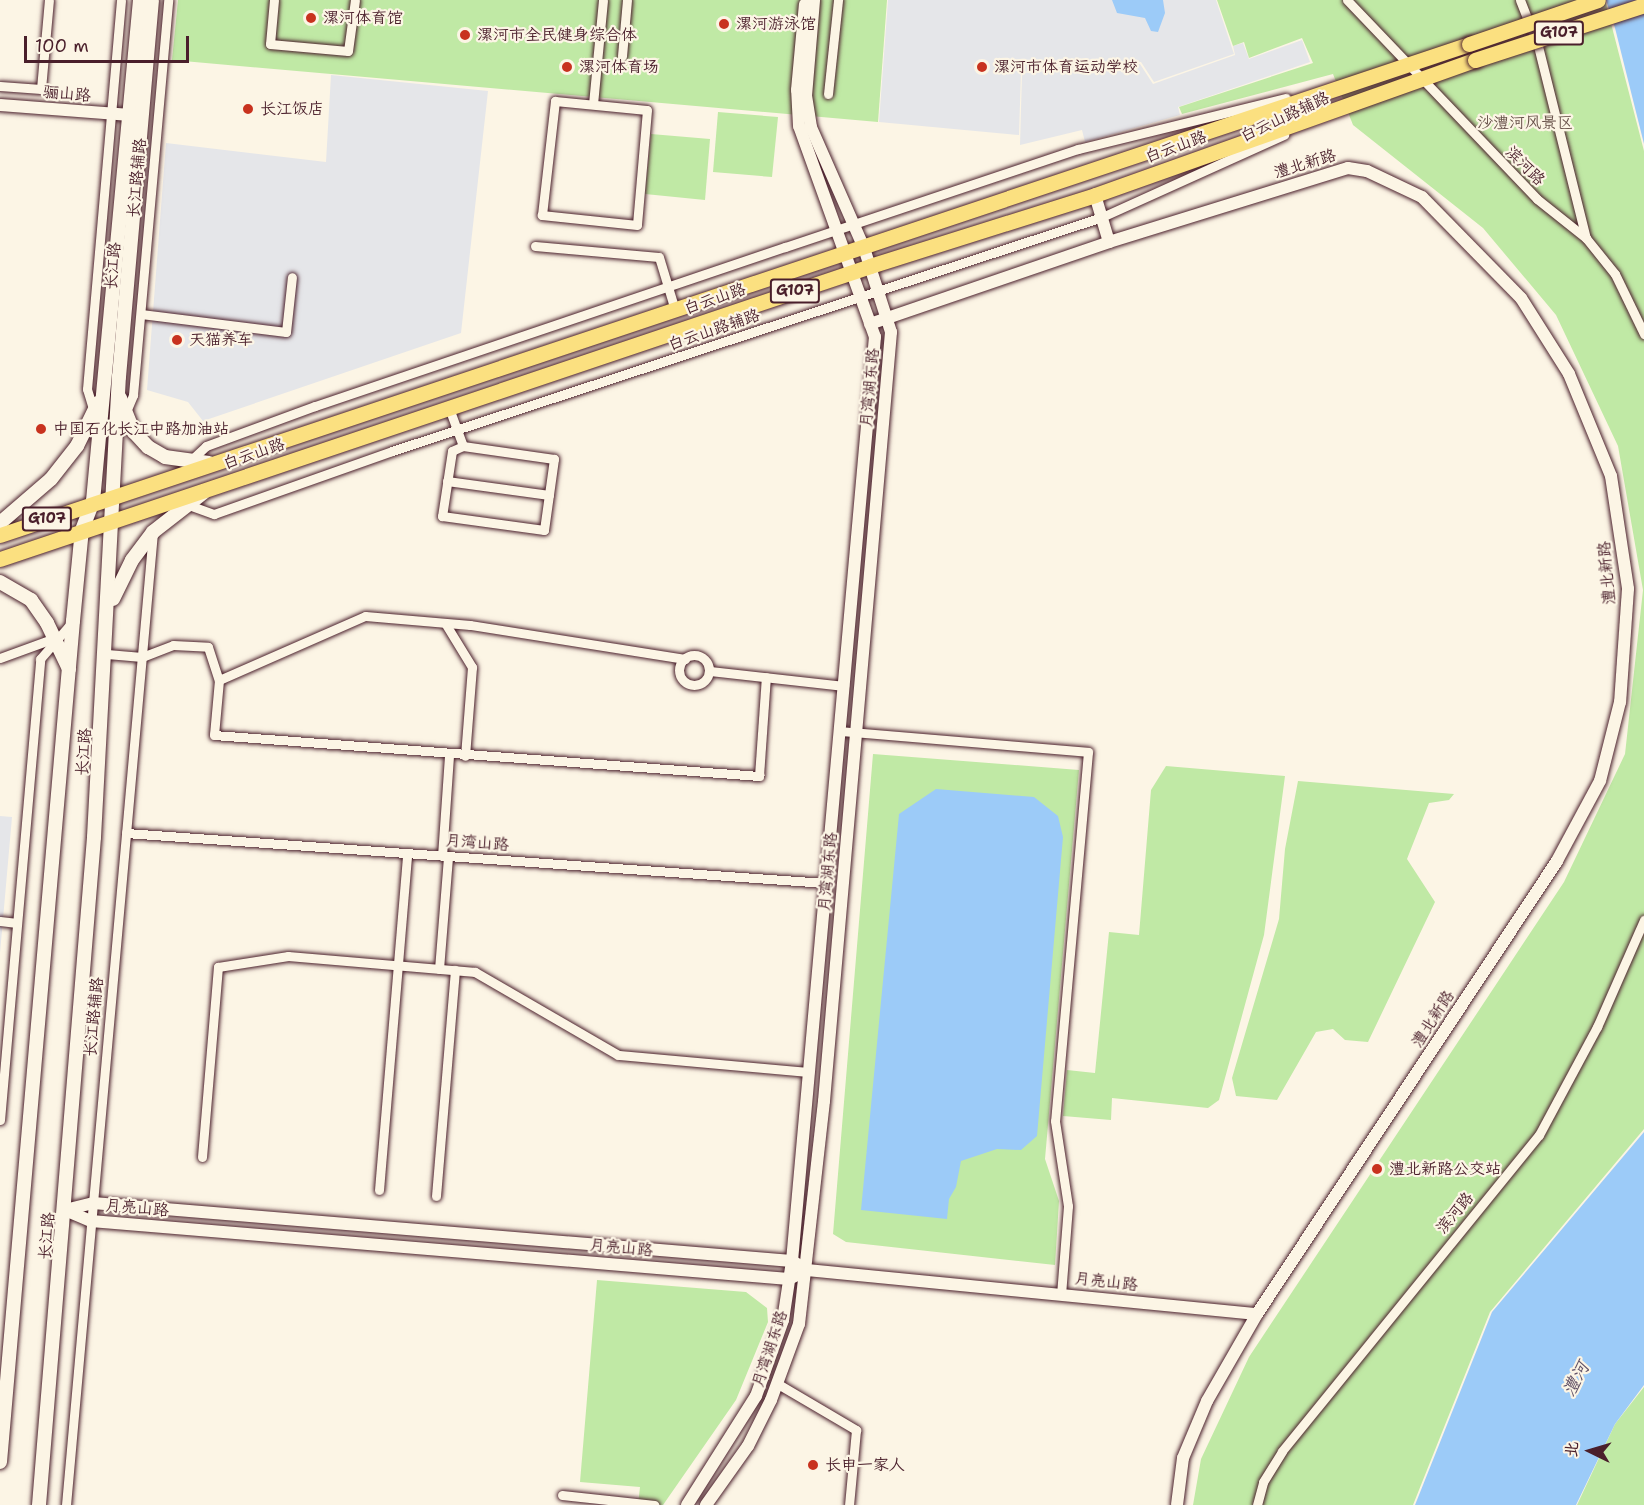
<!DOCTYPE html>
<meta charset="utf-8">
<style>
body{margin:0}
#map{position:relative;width:1644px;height:1505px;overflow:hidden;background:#fcf5e5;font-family:"Shantell Sans","LXGW WenKai TC",sans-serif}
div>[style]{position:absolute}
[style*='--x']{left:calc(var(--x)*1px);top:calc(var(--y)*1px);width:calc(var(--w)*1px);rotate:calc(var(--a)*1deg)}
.built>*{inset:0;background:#e5e6e9}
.green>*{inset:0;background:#c0e9a5}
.water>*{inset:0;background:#9ccbf8}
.roads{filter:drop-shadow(0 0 2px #4a1f2b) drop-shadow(0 0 2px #4a1f2b)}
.minor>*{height:9px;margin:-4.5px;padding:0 4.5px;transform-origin:4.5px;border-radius:4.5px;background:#fcf5e5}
.minor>.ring{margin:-4.5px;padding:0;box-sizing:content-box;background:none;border:9px solid #fcf5e5;border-radius:50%}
.tertiary>*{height:12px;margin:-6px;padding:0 6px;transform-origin:6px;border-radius:6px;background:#fcf5e5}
.secondary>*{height:14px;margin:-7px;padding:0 7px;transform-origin:7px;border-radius:7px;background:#fcf5e5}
.trunk>*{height:15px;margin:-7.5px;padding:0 7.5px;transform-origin:7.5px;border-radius:7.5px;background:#fbe080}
.bridges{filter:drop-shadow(0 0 2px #4a1f2b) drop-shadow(0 0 2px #4a1f2b)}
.trunk-bridge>*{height:15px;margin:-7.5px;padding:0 7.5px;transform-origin:7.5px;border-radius:7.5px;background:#fbe080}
.dots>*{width:16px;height:16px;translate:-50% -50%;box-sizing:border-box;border:3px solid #fcf5e5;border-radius:50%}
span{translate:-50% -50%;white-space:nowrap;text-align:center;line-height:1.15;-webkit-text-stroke:4.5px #fcf5e5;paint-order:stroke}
.shield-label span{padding:2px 4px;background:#fcf5e5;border:2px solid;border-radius:4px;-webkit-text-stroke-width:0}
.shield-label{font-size:15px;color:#4a1f2b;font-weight:700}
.poi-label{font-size:16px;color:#4a1f2b}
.left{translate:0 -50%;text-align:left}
.street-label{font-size:16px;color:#4a1f2b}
.park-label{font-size:16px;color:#68524a}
.water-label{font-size:18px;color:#635368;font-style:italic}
.north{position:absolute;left:1560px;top:1421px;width:60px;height:60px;-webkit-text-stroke:4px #fcf5e5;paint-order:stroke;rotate:275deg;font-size:16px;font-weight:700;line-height:24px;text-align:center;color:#4a1f2b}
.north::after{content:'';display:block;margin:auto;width:21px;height:27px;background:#4a1f2b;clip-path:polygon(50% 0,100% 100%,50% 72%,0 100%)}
.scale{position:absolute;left:24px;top:36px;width:165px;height:27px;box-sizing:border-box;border:3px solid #4a1f2b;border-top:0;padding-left:8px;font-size:18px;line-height:21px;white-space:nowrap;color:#4a1f2b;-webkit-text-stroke:4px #fcf5e5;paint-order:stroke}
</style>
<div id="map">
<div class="built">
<div style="clip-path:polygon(888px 0,1216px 0,1234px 54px,1154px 82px,1141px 62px,1021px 72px,1019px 135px,879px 122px)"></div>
<div style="clip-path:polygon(1302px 40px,1310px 62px,1178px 107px,1180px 115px,1085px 142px,1082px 130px,1020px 145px,1022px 73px,1140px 64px,1153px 84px,1235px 55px,1233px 46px,1243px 43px,1249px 59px)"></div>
<div style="clip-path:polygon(331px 75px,488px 91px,461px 333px,203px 421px,188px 402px,147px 390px,166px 143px,326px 162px)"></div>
<div style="clip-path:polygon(0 816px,12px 817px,0 953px)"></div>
</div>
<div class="green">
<div style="clip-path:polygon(178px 0,887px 0,878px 122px,172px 60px)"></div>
<div style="clip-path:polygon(1217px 0,1605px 0,1644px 151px,1644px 1129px,1490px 1312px,1413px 1505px,1193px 1505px,1201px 1459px,1249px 1357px,1564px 882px,1625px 754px,1643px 590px,1618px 446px,1556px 315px,1483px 228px,1353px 125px,1333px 74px,1182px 114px,1179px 107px,1313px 63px,1302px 38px,1249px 58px,1244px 42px,1233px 46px)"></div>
<div style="clip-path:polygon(718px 112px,778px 117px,772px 177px,713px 172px)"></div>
<div style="clip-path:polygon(651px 134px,710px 139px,705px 200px,645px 194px)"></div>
<div style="clip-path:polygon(873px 754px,1079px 770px,1045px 1159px,1059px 1201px,1055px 1265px,846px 1242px,833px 1234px)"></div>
<div style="clip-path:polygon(1166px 766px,1285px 776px,1264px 935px,1219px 1100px,1208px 1108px,1112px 1098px,1111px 1120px,1063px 1116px,1067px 1070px,1095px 1073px,1109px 932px,1139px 935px,1151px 790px)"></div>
<div style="clip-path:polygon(1298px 781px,1454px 794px,1449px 800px,1429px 803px,1407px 859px,1435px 902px,1368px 1042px,1345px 1040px,1333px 1029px,1316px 1032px,1277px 1100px,1236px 1096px,1232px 1078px,1279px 919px,1285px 849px)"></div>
<div style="clip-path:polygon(597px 1280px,746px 1292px,767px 1308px,768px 1322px,736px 1400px,663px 1505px,638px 1505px,640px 1487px,580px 1482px)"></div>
<div style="clip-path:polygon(1644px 1387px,1644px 1505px,1577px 1505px,1615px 1424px)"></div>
</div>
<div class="water">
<div style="clip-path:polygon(1112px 0,1163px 0,1165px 13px,1158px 32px,1151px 31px,1145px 18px,1117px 13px)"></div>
<div style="clip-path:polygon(1606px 0,1644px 0,1644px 144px,1615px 28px)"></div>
<div style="clip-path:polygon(936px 789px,1034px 797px,1058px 816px,1063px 837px,1037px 1136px,1021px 1150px,997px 1149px,961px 1161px,956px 1187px,949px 1199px,947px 1219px,861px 1210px,899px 814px)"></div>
<div style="clip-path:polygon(1644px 1132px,1644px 1385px,1615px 1424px,1576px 1505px,1415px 1505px,1492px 1312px)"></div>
</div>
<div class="roads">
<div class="minor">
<div style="--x:274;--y:0;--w:44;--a:95.2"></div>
<div style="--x:270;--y:44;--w:78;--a:5.1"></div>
<div style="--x:348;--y:51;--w:51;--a:-82.2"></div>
<div style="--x:1347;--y:0;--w:275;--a:46.3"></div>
<div style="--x:1537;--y:199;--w:63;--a:38.5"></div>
<div style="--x:1586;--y:238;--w:46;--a:51.1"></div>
<div style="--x:1615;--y:274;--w:67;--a:64.2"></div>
<div style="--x:1520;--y:0;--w:49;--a:68.6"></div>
<div style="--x:1538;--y:46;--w:198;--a:76"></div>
<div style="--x:622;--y:56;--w:56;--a:-84.9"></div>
<div style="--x:0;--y:86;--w:41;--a:4.2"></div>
<div style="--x:41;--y:89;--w:89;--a:-84.9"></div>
<div style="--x:828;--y:94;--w:95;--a:-83.9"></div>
<div style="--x:555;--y:101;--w:92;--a:5.6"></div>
<div style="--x:647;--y:110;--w:115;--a:95"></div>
<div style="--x:637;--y:225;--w:96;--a:-174"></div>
<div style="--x:542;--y:215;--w:115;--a:-83.5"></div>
<div style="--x:593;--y:104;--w:104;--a:-84.5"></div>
<div style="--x:535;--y:246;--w:124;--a:5.1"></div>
<div style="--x:659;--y:257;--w:55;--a:73.2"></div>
<div style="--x:141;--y:314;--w:146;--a:7.1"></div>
<div style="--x:286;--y:332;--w:55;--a:-83.8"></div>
<div style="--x:449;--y:408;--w:40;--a:69.8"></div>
<div style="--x:463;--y:446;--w:12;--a:156"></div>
<div style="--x:452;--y:451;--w:66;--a:98.7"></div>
<div style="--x:442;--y:516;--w:103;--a:7.8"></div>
<div style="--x:544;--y:530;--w:72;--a:-82"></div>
<div style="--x:554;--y:459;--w:92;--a:-171.9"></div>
<div style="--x:94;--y:412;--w:24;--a:-107"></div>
<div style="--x:87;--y:389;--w:390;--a:-85"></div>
<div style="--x:125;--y:414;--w:21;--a:-67"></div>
<div style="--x:133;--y:395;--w:397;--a:-84.9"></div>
<div style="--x:189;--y:462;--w:23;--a:-43"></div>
<div style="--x:206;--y:446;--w:116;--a:-20.2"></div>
<div style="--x:315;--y:406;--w:496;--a:-18.7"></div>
<div style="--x:785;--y:247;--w:309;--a:-18.5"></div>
<div style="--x:1078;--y:149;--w:214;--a:-13.8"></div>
<div style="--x:447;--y:481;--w:103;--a:7.8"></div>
<div style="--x:186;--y:504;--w:30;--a:20"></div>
<div style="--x:214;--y:514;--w:189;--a:-19.5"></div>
<div style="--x:392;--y:451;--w:748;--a:-18.24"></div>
<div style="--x:1102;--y:217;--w:200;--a:-24.3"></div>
<div style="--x:445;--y:623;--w:52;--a:58.5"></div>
<div style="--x:472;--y:667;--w:89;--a:94.5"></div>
<div style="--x:107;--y:654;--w:35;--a:5"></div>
<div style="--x:142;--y:657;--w:33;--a:-21"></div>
<div style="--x:173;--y:645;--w:35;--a:3"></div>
<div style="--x:208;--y:647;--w:35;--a:72"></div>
<div class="ring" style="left:679px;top:655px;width:21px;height:21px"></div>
<div style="--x:0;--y:658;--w:59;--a:-20"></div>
<div style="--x:685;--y:659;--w:218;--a:-171"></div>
<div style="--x:470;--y:625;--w:105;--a:-175.1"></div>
<div style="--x:365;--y:616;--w:159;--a:156.3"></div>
<div style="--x:219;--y:680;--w:55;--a:95.2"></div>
<div style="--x:214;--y:735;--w:547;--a:4.3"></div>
<div style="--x:759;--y:776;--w:99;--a:-86"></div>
<div style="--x:710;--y:671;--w:135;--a:6.4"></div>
<div style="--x:840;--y:731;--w:249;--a:4.8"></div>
<div style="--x:1088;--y:752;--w:370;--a:95.1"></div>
<div style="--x:1055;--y:1121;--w:86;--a:81.3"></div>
<div style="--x:1068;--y:1206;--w:88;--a:94.5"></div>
<div style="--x:126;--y:833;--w:702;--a:4.09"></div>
<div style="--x:442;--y:856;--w:101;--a:-86"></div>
<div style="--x:0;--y:921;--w:17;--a:7"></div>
<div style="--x:439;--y:969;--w:113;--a:-85.4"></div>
<div style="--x:0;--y:1120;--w:463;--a:-85"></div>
<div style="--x:40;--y:659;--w:50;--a:-49"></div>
<div style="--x:202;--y:1157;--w:191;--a:-85.2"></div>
<div style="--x:218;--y:967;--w:71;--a:-8.9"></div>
<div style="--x:288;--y:956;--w:188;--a:4.9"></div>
<div style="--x:475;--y:972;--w:165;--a:30.1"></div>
<div style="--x:618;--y:1055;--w:192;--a:5.1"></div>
<div style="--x:379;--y:1190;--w:337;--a:-85.2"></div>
<div style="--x:436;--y:1196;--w:227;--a:-85.2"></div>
<div style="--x:778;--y:1384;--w:91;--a:30.5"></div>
<div style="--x:856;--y:1430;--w:75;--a:95.3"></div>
<div style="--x:562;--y:1495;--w:93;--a:6.2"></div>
<div style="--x:66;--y:1505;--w:976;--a:-84.89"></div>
<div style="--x:1257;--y:1505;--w:24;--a:-75"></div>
<div style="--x:1263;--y:1482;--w:36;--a:-58"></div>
<div style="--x:1282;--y:1451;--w:407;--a:-50.9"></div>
<div style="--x:1539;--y:1135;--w:123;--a:-61.8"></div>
<div style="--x:1597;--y:1027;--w:117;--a:-66.3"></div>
</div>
<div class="tertiary">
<div style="--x:0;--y:105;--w:131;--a:4.4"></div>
<div style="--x:1095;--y:195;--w:49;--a:73.4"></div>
<div style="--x:870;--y:324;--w:253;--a:-18.9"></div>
<div style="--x:1109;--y:242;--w:250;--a:-17.2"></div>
<div style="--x:1348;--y:168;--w:19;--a:9"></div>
<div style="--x:1367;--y:171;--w:61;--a:25.3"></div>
<div style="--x:1422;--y:197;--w:141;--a:45.6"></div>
<div style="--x:1521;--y:298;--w:90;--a:57.7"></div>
<div style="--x:1569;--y:374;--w:110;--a:67.6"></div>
<div style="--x:1611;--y:476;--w:114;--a:81.4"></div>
<div style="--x:1628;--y:589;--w:113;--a:94"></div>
<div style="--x:1620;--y:702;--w:81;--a:104.2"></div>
<div style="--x:1600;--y:781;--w:91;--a:118.3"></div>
<div style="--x:1557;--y:861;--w:543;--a:123.51"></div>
<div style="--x:1257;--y:1314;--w:100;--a:119.9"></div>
<div style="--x:1207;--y:1401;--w:62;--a:112.8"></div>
<div style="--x:1183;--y:1458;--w:47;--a:97.3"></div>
<div style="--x:65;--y:1210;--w:29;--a:-14"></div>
<div style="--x:93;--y:1203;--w:701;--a:4.74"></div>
<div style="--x:792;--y:1261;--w:17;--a:31"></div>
<div style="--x:807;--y:1270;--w:452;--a:5.6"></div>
<div style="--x:65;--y:1210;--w:28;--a:23"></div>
<div style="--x:91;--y:1221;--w:700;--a:4.75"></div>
<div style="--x:789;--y:1279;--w:7;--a:-27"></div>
<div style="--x:687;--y:1505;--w:129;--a:-57.7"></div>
<div style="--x:756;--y:1396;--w:81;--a:-70.4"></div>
<div style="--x:783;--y:1320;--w:60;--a:-81.3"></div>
<div style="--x:792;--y:1261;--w:928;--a:-84.87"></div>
<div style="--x:875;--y:337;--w:224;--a:-109.8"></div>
<div style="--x:799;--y:126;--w:36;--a:-93"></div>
<div style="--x:797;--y:90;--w:86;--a:-84.7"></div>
<div style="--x:706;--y:1505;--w:72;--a:-54.6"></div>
<div style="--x:748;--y:1446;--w:51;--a:-63.4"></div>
<div style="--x:771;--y:1400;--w:81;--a:-69.8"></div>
<div style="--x:799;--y:1324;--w:224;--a:-83.6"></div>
<div style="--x:824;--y:1101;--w:772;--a:-85.02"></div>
<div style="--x:891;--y:332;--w:88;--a:-107.8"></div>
<div style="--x:864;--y:248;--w:132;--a:-113.7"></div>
<div style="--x:811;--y:127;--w:31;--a:-99"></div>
<div style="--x:806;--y:96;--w:96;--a:-85.2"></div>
</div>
<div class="secondary">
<div style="--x:120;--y:398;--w:37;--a:68"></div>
<div style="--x:134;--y:432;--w:21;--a:47"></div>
<div style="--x:148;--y:447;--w:20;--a:30"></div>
<div style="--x:165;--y:457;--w:44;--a:7.8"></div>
<div style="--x:0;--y:523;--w:67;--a:-40.8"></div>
<div style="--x:51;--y:479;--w:42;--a:-51.8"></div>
<div style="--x:77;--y:446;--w:48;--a:-64"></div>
<div style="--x:0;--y:582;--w:36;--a:30"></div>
<div style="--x:31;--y:600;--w:28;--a:55"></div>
<div style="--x:47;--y:623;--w:51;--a:64.4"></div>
<div style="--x:113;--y:599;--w:43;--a:-64"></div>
<div style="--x:132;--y:560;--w:35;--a:-53"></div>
<div style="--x:153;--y:532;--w:63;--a:-38"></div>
<div style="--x:0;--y:1462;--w:844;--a:-85.04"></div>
<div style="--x:73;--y:621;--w:91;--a:-84.4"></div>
<div style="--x:82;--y:530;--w:31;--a:-69"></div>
<div style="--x:93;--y:501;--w:503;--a:-84.64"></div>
<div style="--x:39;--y:1505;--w:670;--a:-85.29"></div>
<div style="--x:94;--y:837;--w:461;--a:-86.9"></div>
<div style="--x:119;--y:377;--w:378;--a:-85"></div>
</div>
<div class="trunk">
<div style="--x:0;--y:535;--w:1549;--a:-18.48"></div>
<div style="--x:0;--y:559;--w:918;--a:-18.61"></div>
<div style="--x:870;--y:266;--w:236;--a:-17.5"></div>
<div style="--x:1095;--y:195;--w:403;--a:-19.6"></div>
</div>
</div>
<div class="bridges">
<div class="trunk-bridge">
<div style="--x:1469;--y:44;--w:136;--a:-18.8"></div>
<div style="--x:1475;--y:60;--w:178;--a:-18"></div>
</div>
</div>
<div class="dots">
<div style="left:311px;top:18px;background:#c8321e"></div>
<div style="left:724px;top:24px;background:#c8321e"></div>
<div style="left:465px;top:35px;background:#c8321e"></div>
<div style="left:567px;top:67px;background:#c8321e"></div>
<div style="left:982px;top:67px;background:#c8321e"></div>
<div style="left:248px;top:109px;background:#c8321e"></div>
<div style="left:177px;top:340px;background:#c8321e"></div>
<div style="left:41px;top:429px;background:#c8321e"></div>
<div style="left:1377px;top:1169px;background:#c8321e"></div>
<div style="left:813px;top:1465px;background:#c8321e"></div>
</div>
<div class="shield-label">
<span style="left:1559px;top:33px">G107</span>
<span style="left:795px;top:291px">G107</span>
<span style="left:47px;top:519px">G107</span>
</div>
<div class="poi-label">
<span class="left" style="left:323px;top:18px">漯河体育馆</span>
<span class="left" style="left:736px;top:24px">漯河游泳馆</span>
<span class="left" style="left:477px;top:35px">漯河市全民健身综合体</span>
<span class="left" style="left:579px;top:67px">漯河体育场</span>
<span class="left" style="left:994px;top:67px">漯河市体育运动学校</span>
<span class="left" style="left:260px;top:109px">长江饭店</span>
<span class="left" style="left:189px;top:340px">天猫养车</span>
<span class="left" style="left:53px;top:429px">中国石化长江中路加油站</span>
<span class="left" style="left:1389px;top:1169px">澧北新路公交站</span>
<span class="left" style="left:825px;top:1465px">长申一家人</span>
</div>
<div class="street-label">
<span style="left:67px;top:94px;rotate:5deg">骊山路</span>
<span style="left:1285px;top:117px;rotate:-25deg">白云山路辅路</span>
<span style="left:1176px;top:147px;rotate:-20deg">白云山路</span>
<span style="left:1305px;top:164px;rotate:-17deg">澧北新路</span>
<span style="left:1525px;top:166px;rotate:45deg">滨河路</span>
<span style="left:137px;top:178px;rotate:-85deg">长江路辅路</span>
<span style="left:113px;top:266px;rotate:-85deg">长江路</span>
<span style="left:715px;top:299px;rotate:-19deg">白云山路</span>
<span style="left:714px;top:330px;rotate:-19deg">白云山路辅路</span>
<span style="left:870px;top:388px;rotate:-85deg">月湾湖东路</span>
<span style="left:254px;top:454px;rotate:-19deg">白云山路</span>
<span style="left:1607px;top:573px;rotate:-95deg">澧北新路</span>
<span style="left:84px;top:752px;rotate:-86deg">长江路</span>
<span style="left:477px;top:843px;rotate:4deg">月湾山路</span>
<span style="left:828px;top:872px;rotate:-85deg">月湾湖东路</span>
<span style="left:94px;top:1017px;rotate:-85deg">长江路辅路</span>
<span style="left:1433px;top:1019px;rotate:-57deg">澧北新路</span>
<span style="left:137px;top:1208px;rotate:5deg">月亮山路</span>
<span style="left:1455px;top:1213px;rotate:-50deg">滨河路</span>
<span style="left:47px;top:1236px;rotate:-85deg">长江路</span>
<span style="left:621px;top:1248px;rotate:5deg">月亮山路</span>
<span style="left:1106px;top:1282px;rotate:6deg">月亮山路</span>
<span style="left:770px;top:1349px;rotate:-72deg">月湾湖东路</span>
</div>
<div class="park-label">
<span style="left:1525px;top:123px">沙澧河风景区</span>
</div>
<div class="water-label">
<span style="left:1576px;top:1379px;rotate:-62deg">澧河</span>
</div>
<div class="north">北</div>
<div class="scale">100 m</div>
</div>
